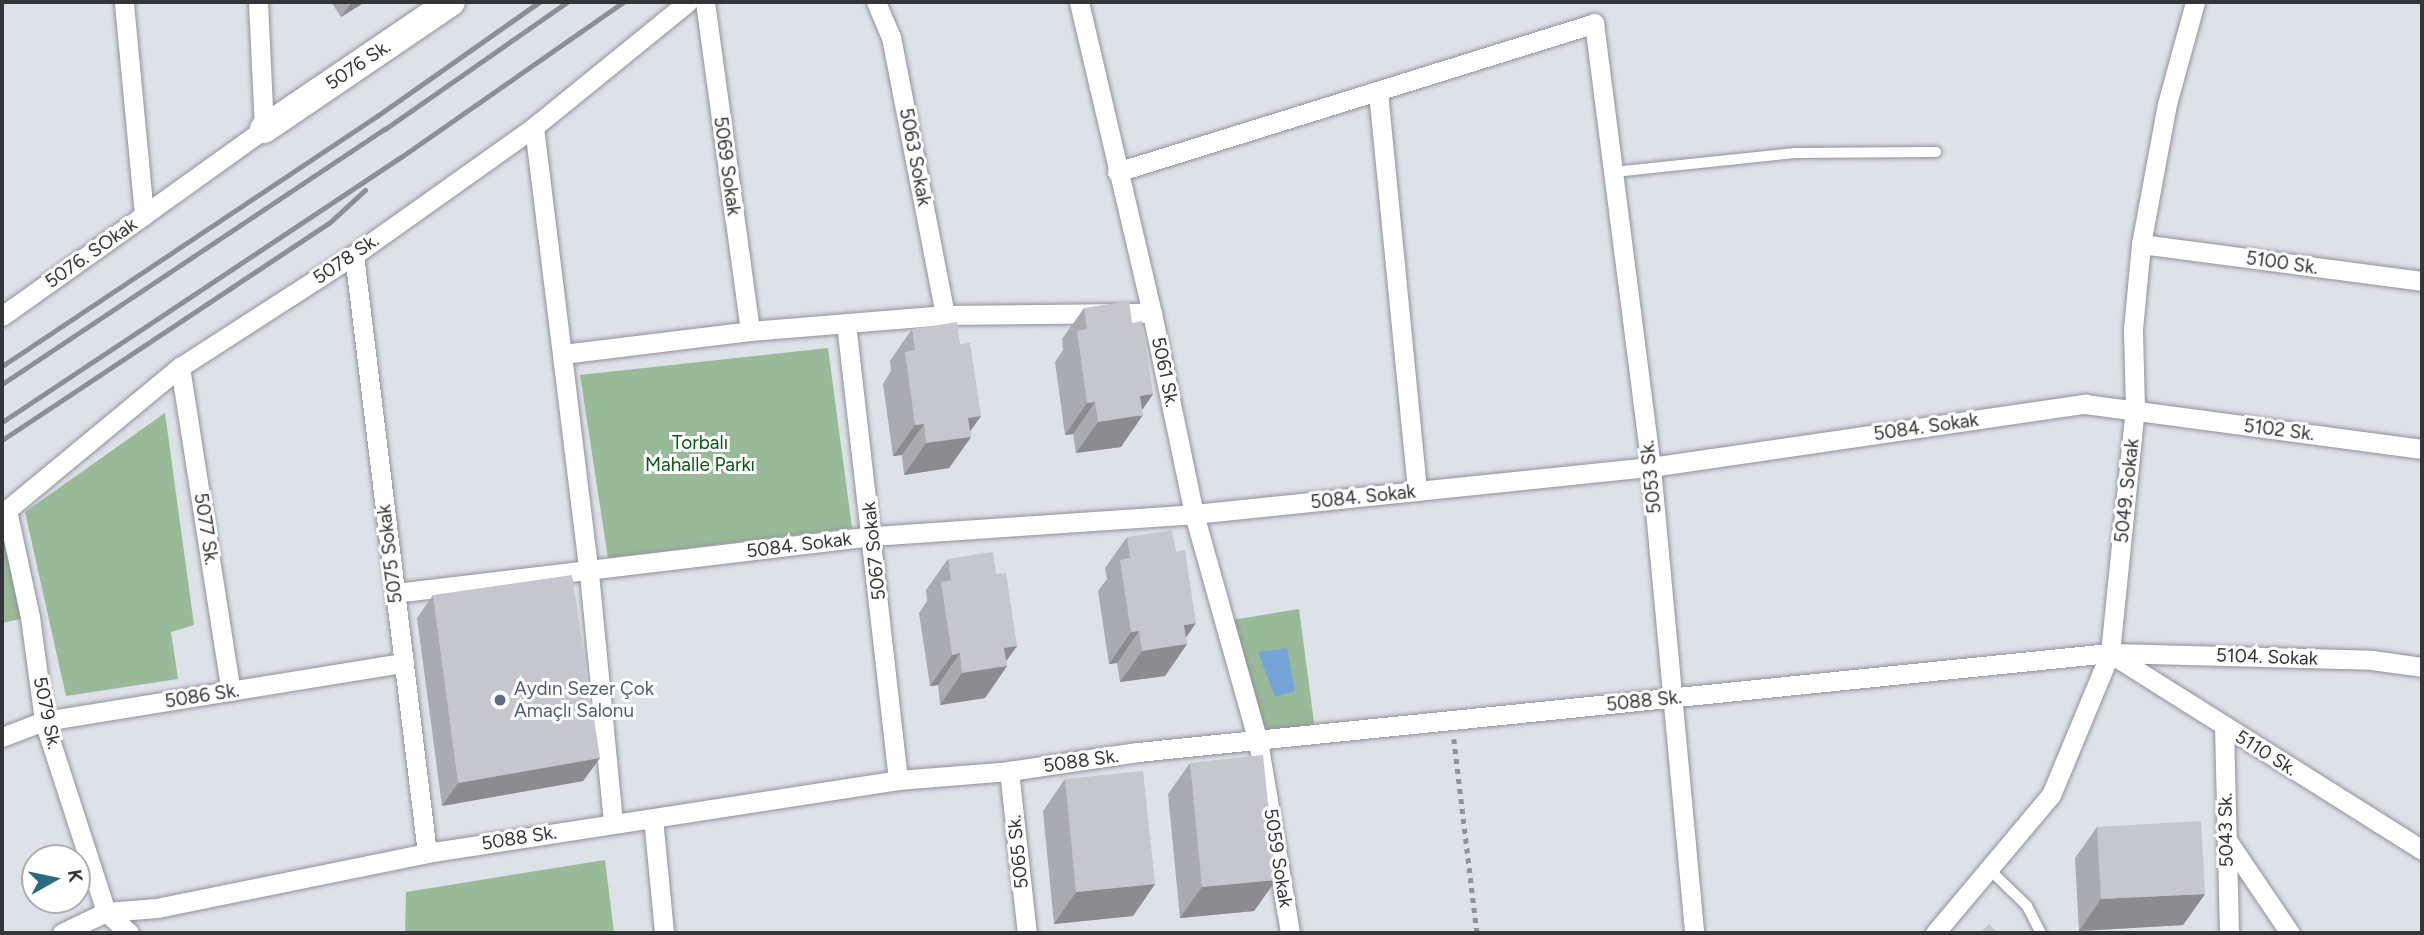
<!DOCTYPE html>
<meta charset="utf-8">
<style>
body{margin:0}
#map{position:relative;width:2424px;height:935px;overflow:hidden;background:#dde1e8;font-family:Figtree,sans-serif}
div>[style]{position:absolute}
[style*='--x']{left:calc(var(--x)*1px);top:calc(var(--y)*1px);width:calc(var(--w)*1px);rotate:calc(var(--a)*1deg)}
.green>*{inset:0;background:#99ba99}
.water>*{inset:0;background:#77a4d8}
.path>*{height:4.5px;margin-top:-2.25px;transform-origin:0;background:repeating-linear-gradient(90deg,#8f9297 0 5px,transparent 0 10px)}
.roads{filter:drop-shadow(0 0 2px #8f9299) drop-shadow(0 0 2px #8f9299)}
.lane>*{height:10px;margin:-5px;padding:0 5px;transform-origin:5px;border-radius:5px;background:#fff}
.street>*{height:19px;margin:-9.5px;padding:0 9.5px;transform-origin:9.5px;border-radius:9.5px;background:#fff}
.secondary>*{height:28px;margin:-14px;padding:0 14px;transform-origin:14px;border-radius:14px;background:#fff}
.rail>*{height:5px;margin:-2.5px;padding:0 2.5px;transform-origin:2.5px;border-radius:2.5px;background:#8d8f95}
.wall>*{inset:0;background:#aaaab1}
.shaded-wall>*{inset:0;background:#8b8b90}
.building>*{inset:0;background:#c6c6ce}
.dots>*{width:19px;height:19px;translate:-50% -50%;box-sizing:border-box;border:4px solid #fff;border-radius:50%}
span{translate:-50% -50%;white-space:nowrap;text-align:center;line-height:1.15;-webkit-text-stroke:6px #fff;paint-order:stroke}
.street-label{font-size:19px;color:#343538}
.park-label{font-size:19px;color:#085716}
.service-label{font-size:19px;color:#4e5e75}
.left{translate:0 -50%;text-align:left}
.frame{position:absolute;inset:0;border:4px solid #343538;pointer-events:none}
.north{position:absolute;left:21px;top:844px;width:70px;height:70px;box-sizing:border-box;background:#fff;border:2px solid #aeaeaf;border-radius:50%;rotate:81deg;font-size:19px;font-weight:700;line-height:28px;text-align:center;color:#343538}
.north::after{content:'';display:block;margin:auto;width:24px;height:32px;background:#2b6c80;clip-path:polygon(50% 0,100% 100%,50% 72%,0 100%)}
</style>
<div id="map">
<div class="green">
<div style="clip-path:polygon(828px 348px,852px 528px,608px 558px,580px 375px)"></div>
<div style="clip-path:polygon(165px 413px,194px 625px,171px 632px,178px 679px,66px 696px,25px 512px)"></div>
<div style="clip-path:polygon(2px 514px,30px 617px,2px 623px)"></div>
<div style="clip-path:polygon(1299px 609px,1315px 730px,1258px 741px,1226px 621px)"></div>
<div style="clip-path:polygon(605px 860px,614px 933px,405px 933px,406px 892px)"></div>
</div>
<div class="water">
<div style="clip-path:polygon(1287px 648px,1295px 691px,1275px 697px,1258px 652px)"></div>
</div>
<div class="path">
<div style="--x:1454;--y:739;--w:195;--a:83.2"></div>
</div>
<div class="roads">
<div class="lane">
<div style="--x:1614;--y:172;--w:182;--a:-6"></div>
<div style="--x:1795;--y:153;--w:141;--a:-0.4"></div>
<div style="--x:1989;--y:869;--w:53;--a:44.2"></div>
<div style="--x:2027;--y:906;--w:30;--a:63"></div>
</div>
<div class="street">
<div style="--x:705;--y:2;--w:332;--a:82.2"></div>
<div style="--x:876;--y:2;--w:38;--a:67"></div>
<div style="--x:891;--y:37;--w:283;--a:79"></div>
<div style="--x:1079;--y:2;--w:319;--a:76.8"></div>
<div style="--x:1152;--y:313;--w:205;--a:78.2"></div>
<div style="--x:1194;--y:514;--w:236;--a:74.3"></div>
<div style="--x:1258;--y:741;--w:195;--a:80.5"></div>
<div style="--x:1378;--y:92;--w:401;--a:84.4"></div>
<div style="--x:534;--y:127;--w:449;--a:83"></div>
<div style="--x:589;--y:573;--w:251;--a:84.5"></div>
<div style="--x:1117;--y:172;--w:500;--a:-17.3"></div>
<div style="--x:1594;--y:23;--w:448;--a:82.7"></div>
<div style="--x:1651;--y:467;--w:468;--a:84.7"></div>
<div style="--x:144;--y:215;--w:148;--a:-35.6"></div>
<div style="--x:264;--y:129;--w:127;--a:-92.7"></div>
<div style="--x:2141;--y:244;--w:283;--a:7.5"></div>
<div style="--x:354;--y:255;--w:602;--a:83.04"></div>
<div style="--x:2;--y:316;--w:174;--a:-35.4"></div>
<div style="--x:144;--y:215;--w:214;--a:-95.4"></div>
<div style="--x:846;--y:323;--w:460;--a:83.5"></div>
<div style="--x:563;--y:354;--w:188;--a:-7"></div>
<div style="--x:750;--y:331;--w:196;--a:-4.7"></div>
<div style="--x:945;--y:315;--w:207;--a:-0.6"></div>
<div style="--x:180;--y:367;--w:328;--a:81.1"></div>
<div style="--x:7;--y:510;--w:109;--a:77.9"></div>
<div style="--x:30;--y:617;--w:105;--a:82.3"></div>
<div style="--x:44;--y:721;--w:201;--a:72"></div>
<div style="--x:106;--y:912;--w:31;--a:42"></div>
<div style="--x:2;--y:514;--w:231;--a:-39.6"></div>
<div style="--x:180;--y:367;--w:207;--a:-32.8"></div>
<div style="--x:354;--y:255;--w:221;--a:-35.4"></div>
<div style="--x:534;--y:127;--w:198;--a:-39.1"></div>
<div style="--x:395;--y:593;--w:481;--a:-6.8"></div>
<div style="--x:873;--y:536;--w:322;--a:-3.9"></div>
<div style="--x:1194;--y:514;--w:459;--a:-5.9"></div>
<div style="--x:1651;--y:467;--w:439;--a:-8.3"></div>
<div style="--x:2085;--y:404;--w:340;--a:7.6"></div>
<div style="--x:2111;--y:654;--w:368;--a:32.2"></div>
<div style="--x:2224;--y:727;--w:206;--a:88.6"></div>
<div style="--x:2;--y:737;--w:45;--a:-20.9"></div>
<div style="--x:44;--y:721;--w:365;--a:-9.2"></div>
<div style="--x:1009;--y:771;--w:163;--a:83.7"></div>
<div style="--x:653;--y:818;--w:116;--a:84.5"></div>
<div style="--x:2227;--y:840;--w:112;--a:55.9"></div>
<div style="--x:62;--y:933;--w:49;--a:-25.5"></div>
<div style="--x:106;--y:912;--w:51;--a:-4.5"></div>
<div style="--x:157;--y:908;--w:276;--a:-11.5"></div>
<div style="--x:427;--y:853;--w:477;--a:-8.8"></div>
<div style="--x:898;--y:780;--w:111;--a:-4.6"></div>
<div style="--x:1009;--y:771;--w:130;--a:-8.4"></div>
<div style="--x:1138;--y:752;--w:977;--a:-5.82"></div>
<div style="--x:2110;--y:653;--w:262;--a:1.5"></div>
<div style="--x:2372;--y:660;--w:50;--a:8"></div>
<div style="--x:1935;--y:933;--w:180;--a:-50"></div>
<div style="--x:2051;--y:795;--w:154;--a:-67.4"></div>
<div style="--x:2110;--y:653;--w:246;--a:-84.2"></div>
<div style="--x:2135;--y:408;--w:79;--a:-91.5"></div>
<div style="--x:2133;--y:329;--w:85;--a:-84.6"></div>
<div style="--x:2141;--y:244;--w:142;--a:-79.5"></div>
<div style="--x:2167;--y:104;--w:106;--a:-74.6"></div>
</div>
<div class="secondary">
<div style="--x:264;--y:129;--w:226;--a:-34.2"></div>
</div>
</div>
<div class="rail">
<div style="--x:2;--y:366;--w:451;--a:-33.7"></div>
<div style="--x:377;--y:116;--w:198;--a:-35.1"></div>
<div style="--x:2;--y:384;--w:460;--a:-33.7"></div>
<div style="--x:385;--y:129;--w:222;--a:-34.9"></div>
<div style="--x:2;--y:422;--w:479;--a:-33.6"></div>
<div style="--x:401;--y:157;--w:271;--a:-34.9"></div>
<div style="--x:2;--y:440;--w:392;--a:-33.6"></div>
<div style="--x:329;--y:223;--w:49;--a:-42.5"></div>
</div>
<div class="wall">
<div style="clip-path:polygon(331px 2px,365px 2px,341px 17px)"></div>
<div style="clip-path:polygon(1084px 308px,1132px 323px,1153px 394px,1142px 410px,1121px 447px,1076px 453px,1073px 434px,1065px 435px,1055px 362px,1063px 350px,1062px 339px)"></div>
<div style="clip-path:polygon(912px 329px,960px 344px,981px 416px,970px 431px,971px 437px,949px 468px,904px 475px,902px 455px,893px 456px,883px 384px,891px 371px,890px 361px)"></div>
<div style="clip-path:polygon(1127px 537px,1186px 639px,1187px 644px,1165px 676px,1120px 682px,1117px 663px,1109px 664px,1098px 591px,1107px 579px,1105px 568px)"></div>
<div style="clip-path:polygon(948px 559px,1017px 646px,1006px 661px,1007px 666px,985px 698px,940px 705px,938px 685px,930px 686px,919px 613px,927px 601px,926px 590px)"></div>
<div style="clip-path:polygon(433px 595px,600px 758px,583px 781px,442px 806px,417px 618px)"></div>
<div style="clip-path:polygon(1190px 763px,1276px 880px,1254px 911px,1180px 918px,1168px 794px)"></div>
<div style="clip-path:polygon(1065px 779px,1155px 884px,1133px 916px,1054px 924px,1043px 811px)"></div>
<div style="clip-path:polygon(2097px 827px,2205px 894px,2183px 925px,2079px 931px,2075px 858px)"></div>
</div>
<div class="shaded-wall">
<div style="clip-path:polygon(352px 2px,365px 2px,341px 17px)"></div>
<div style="clip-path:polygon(1153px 394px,1138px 416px,1143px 415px,1121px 447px,1076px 453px,1098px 422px,1140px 396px)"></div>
<div style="clip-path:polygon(1095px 402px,1073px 434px,1065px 435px,1087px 403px)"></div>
<div style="clip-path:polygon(981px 416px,966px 437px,971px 437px,949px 468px,904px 475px,926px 443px,968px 418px)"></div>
<div style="clip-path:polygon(924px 424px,902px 455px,893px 456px,915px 425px)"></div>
<div style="clip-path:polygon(1196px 623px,1181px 645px,1187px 644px,1165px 676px,1120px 682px,1142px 651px,1184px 625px)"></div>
<div style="clip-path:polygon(1139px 631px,1117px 663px,1109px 664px,1131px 632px)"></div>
<div style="clip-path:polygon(1017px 646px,1002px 667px,1007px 666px,985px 698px,940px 705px,962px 673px,1004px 648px)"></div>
<div style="clip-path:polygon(960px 653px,938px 685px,930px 686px,952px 655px)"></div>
<div style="clip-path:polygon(600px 758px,583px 781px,442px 806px,458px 783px)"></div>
<div style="clip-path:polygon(1276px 880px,1254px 911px,1180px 918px,1202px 887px)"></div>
<div style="clip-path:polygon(1155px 884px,1133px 916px,1054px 924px,1076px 892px)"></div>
<div style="clip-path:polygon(2205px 894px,2183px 925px,2079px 931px,2101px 899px)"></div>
</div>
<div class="building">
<div style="clip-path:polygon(1129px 301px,1132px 323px,1142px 321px,1153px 394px,1140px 396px,1143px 415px,1098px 422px,1095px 402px,1087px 403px,1077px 331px,1087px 329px,1084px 308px)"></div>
<div style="clip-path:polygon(957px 322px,960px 344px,970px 343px,981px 416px,968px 418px,971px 437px,926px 443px,924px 424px,915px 425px,905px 352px,915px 350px,912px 329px)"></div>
<div style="clip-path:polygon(1172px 530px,1176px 552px,1185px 550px,1196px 623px,1184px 625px,1187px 644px,1142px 651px,1139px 631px,1131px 632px,1120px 560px,1130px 558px,1127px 537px)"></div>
<div style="clip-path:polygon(993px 552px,996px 574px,1006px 573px,1017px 646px,1004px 648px,1007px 666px,962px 673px,960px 653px,952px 655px,941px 582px,951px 580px,948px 559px)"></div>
<div style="clip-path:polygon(572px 575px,600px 758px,458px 783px,433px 595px)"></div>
<div style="clip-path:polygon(1263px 755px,1276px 880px,1202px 887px,1190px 763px)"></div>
<div style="clip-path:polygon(1143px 771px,1155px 884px,1076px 892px,1065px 779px)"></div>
<div style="clip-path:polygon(2201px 821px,2205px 894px,2101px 899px,2097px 827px)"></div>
<div style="clip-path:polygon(1989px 924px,1998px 933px,1980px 933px)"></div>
</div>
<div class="dots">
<div style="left:500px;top:700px;background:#5c6f8a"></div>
</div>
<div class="street-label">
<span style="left:358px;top:65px;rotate:-34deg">5076 Sk.</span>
<span style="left:915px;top:157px;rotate:79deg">5063 Sokak</span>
<span style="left:727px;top:166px;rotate:82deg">5069 Sokak</span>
<span style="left:91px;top:253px;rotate:-35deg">5076. SOkak</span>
<span style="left:346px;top:259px;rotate:-34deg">5078 Sk.</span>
<span style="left:2282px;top:263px;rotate:8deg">5100 Sk.</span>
<span style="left:1165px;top:372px;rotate:78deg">5061 Sk.</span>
<span style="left:1926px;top:427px;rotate:-8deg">5084. Sokak</span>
<span style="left:2279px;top:430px;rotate:7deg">5102 Sk.</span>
<span style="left:1651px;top:477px;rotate:-96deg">5053 Sk.</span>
<span style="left:2127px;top:491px;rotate:-84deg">5049. Sokak</span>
<span style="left:1363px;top:497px;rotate:-6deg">5084. Sokak</span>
<span style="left:206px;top:529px;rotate:81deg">5077 Sk.</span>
<span style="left:799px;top:545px;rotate:-7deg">5084. Sokak</span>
<span style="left:874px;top:551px;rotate:-96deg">5067 Sokak</span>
<span style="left:390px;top:554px;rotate:-97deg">5075 Sokak</span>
<span style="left:2267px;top:657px;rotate:2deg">5104. Sokak</span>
<span style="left:202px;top:696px;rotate:-9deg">5086 Sk.</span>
<span style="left:1644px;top:701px;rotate:-6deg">5088 Sk.</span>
<span style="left:47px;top:713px;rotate:78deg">5079 Sk.</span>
<span style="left:2266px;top:753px;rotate:32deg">5110 Sk.</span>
<span style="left:1081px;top:761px;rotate:-8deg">5088 Sk.</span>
<span style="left:2226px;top:830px;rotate:-91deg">5043 Sk.</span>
<span style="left:519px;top:838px;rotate:-9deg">5088 Sk.</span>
<span style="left:1018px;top:852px;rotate:-96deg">5065 Sk.</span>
<span style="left:1278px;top:858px;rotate:81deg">5059 Sokak</span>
</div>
<div class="park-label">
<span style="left:700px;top:454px">Torbalı<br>Mahalle Parkı</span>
</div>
<div class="service-label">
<span class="left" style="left:514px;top:700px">Aydın Sezer Çok<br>Amaçlı Salonu</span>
</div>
<div class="frame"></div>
<div class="north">K</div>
</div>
